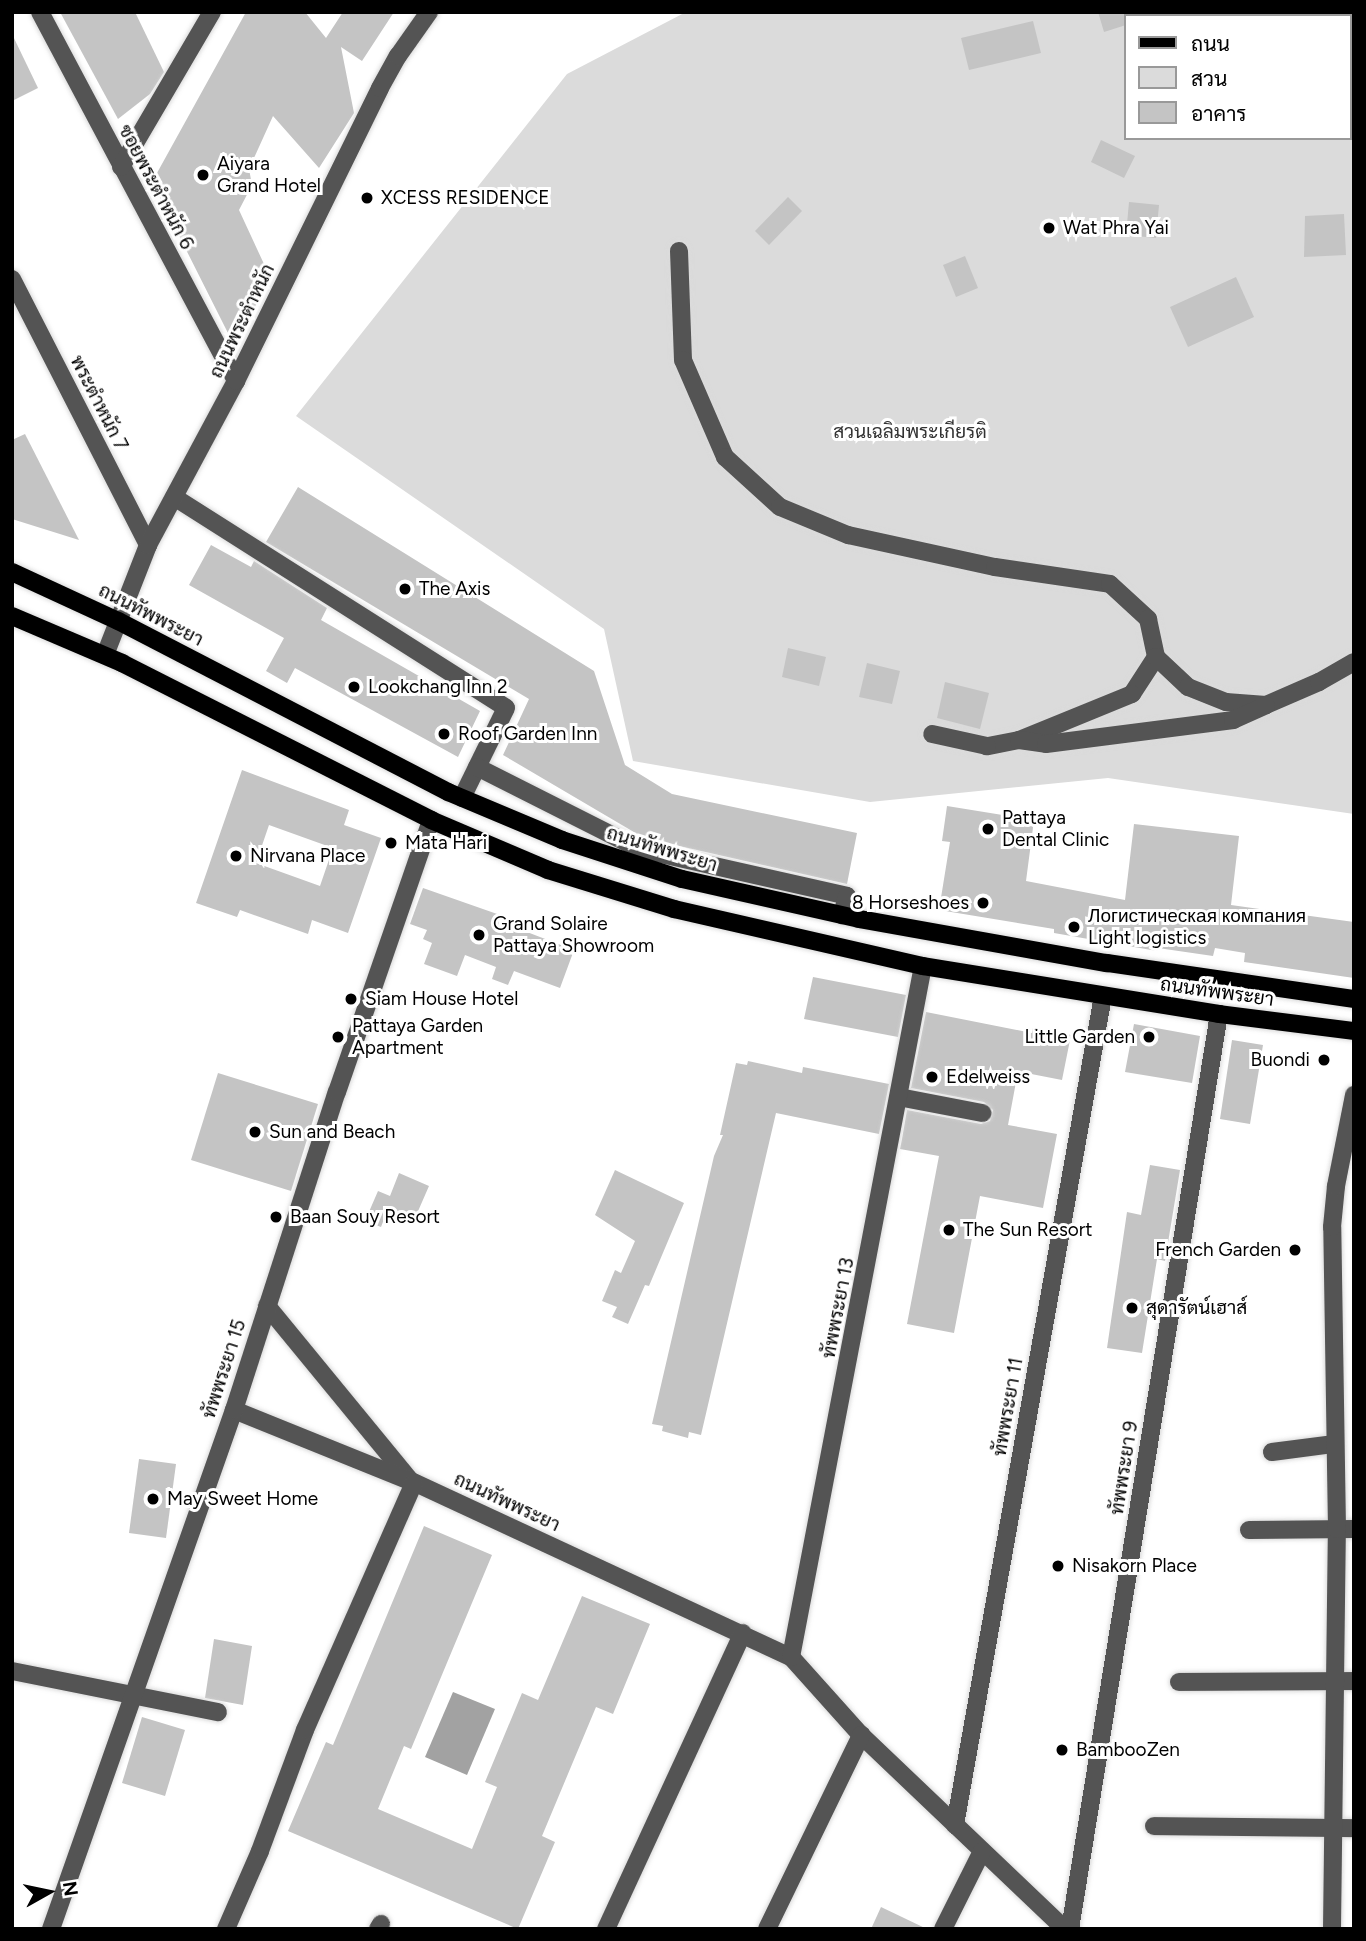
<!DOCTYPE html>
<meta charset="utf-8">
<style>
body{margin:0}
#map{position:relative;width:1366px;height:1941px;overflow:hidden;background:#fff;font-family:Figtree,Sarabun,sans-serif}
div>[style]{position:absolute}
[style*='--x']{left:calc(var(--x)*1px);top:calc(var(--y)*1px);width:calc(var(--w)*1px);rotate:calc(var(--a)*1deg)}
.green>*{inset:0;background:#dbdbdb}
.water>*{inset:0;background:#a2a2a2}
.building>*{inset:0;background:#c4c4c4}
.roads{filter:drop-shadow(0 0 2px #dbdbdb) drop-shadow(0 0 2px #dbdbdb)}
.minor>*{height:18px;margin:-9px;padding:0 9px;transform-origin:9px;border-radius:9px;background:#545454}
.major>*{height:18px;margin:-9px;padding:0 9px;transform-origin:9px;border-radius:9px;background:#000}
.dots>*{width:19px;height:19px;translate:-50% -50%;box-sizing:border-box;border:4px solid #fff;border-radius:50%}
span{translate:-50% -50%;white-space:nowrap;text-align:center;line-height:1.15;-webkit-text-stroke:6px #fff;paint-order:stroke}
.poi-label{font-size:19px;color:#000}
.left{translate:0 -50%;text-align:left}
.right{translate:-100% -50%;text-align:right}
.street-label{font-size:19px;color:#000}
.park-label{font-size:19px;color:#323232}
.frame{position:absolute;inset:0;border:14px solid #000;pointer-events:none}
.legend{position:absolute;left:1124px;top:14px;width:228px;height:126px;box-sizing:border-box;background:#fff;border:2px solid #999;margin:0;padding:9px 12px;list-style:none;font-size:21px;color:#000}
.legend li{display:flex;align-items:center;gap:14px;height:35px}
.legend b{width:35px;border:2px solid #999}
.north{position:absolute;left:14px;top:1857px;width:70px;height:70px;-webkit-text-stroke:5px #fff;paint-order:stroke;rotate:81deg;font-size:19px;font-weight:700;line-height:28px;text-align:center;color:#000}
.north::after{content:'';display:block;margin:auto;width:24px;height:32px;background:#000;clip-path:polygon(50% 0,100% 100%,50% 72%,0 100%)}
</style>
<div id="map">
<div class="green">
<div style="clip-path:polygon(evenodd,686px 12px,1354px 12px,1354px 814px,1108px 778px,870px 802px,633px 761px,604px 629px,296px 416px,567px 74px,686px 12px,1126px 16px,1350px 16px,1350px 138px,1126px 138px,1126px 16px)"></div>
</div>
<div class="water">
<div style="clip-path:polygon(453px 1692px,495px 1709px,467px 1775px,425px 1757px)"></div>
</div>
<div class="building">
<div style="clip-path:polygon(60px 12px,135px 12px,164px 72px,150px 94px,118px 119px)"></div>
<div style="clip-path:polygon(246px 12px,305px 12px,326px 38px,343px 12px,394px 12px,362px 61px,341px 47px,354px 113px,319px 168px,273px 116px,249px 169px,252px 185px,239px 210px,270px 277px,235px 347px,152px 182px)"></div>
<div style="clip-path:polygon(1098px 12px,1154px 12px,1154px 16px,1126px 16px,1126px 25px,1104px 32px)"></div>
<div style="clip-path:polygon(1033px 21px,1041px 53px,969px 70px,961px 38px)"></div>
<div style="clip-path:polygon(12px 34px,38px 88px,12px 101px)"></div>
<div style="clip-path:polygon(1101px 140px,1135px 156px,1124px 178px,1091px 162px)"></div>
<div style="clip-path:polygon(788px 197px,802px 211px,769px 245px,755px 231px)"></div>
<div style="clip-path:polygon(1129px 202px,1159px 205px,1156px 238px,1126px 235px)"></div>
<div style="clip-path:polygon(1344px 214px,1346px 255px,1304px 257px,1305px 216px)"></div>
<div style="clip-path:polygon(965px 256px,978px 288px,956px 297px,943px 265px)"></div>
<div style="clip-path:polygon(1236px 277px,1254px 317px,1188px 347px,1170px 307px)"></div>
<div style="clip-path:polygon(25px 434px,79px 540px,12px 519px,12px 440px)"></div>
<div style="clip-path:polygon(298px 487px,594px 671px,625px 765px,672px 794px,857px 833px,847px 884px,644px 838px,503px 755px,529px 699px,266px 542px)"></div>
<div style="clip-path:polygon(211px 545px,251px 567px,254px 561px,327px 608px,321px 620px,480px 711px,458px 757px,295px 668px,287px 683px,266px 671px,284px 638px,189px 585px)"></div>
<div style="clip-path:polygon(788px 648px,826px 657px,819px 686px,782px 677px)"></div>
<div style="clip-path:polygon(867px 663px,900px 671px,892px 704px,859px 697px)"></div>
<div style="clip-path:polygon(945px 682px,989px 693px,980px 729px,937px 718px)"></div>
<div style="clip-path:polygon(evenodd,242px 770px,349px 810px,344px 825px,381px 838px,348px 933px,312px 920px,308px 934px,240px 910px,237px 917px,196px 903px,242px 770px,269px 825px,333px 848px,320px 886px,256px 863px,269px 825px)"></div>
<div style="clip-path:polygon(947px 806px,1034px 820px,1026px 881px,1125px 900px,1134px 824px,1239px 836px,1231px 905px,1354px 922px,1354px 978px,1244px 962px,1245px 953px,1215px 948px,1213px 956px,1158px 948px,1157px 951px,1054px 933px,1054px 929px,939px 910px,950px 842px,942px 841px)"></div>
<div style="clip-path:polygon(423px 888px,500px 915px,501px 922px,574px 950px,560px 988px,514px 971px,508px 985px,492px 979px,496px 967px,465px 955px,457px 976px,424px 964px,432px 943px,423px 939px,427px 930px,410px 924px)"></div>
<div style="clip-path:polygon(813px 977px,906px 995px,898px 1037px,804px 1019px)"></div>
<div style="clip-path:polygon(926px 1012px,1032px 1033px,1033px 1028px,1071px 1035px,1062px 1080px,1021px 1072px,1020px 1082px,1016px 1082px,1008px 1125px,1057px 1134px,1043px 1208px,980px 1196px,954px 1333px,907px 1324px,939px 1156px,900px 1149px,902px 1139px,907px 1110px,981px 1124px,990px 1121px,993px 1110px,984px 1102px,911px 1088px)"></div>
<div style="clip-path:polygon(1134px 1024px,1200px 1036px,1192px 1083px,1125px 1072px)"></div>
<div style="clip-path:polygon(1232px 1040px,1263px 1045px,1250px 1124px,1220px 1119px)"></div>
<div style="clip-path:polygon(748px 1061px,802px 1073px,803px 1067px,889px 1084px,879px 1134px,776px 1113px,701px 1435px,689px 1432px,688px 1438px,662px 1431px,663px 1426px,652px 1424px,714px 1156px,723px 1135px,720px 1135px,736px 1063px,747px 1065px)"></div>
<div style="clip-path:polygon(218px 1073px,318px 1104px,291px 1191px,191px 1160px)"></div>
<div style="clip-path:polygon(1150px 1165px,1180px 1170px,1165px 1261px,1157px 1259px,1142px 1353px,1107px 1348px,1127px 1212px,1141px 1215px)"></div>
<div style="clip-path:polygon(615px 1170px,684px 1203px,649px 1286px,645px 1285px,628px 1324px,612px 1317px,617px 1307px,602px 1301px,615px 1270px,621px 1273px,635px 1241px,595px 1215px)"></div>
<div style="clip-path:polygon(399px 1173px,429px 1186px,412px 1225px,386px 1214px,381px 1227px,365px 1221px,378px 1191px,390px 1196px)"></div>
<div style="clip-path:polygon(139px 1459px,176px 1464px,166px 1538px,129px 1533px)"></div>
<div style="clip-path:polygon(424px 1526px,492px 1555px,411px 1749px,404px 1746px,378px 1809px,472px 1849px,497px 1787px,485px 1782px,522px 1693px,538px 1700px,582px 1596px,650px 1624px,613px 1714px,596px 1707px,542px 1836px,555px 1842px,518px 1929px,288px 1831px,326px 1742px,333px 1745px)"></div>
<div style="clip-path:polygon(214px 1639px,252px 1646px,243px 1705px,205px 1698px)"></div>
<div style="clip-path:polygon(142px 1717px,185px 1730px,165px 1796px,122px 1783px)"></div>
<div style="clip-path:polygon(881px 1907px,927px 1929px,871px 1929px)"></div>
</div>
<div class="roads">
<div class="minor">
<div style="--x:40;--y:12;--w:418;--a:62"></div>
<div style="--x:121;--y:167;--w:180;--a:-59.6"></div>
<div style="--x:679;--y:251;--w:109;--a:87.9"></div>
<div style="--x:683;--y:360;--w:106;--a:66.6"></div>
<div style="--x:725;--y:457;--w:74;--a:42.3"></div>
<div style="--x:780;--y:507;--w:74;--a:22.4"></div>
<div style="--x:848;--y:535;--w:150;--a:12.3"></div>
<div style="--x:995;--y:567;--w:116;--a:8.4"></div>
<div style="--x:1110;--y:584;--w:52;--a:42.6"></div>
<div style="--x:1148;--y:619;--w:39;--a:78"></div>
<div style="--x:1156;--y:657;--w:44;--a:123"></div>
<div style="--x:1132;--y:694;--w:122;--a:157.8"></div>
<div style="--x:1019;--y:740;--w:33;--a:169"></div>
<div style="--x:987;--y:746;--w:56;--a:-167.7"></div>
<div style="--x:12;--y:279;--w:299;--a:62.9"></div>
<div style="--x:174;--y:497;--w:393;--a:32.4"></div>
<div style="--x:506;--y:708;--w:100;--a:116.1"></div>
<div style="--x:105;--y:655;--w:118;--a:-68.6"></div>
<div style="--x:148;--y:545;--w:186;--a:-61.8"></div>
<div style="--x:236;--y:381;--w:326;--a:-63.8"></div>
<div style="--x:380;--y:88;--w:37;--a:-61"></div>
<div style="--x:398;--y:56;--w:54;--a:-54.8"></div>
<div style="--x:1156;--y:657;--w:44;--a:43.2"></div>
<div style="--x:1188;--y:687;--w:41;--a:21.5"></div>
<div style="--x:1226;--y:702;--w:40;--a:4.3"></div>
<div style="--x:1266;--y:705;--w:58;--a:-23.5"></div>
<div style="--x:1319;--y:682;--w:40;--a:-29.7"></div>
<div style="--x:1019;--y:740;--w:27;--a:8"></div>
<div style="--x:1046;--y:744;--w:189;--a:-7.3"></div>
<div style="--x:1233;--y:720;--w:36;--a:-24"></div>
<div style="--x:477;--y:767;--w:182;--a:26.8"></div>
<div style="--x:639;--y:849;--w:213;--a:12.7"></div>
<div style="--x:847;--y:896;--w:20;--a:105"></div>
<div style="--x:899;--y:1097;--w:85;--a:10.9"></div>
<div style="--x:267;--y:1306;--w:227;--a:50.6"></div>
<div style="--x:411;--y:1481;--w:419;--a:24.9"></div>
<div style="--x:791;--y:1657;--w:105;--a:48.1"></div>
<div style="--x:861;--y:1735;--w:282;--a:43.6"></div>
<div style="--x:234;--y:1410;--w:187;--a:22"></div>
<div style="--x:1272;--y:1452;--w:63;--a:-7.4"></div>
<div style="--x:1249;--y:1530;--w:105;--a:-0.5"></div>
<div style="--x:791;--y:1657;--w:703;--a:-79.19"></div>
<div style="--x:12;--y:1671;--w:210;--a:11.3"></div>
<div style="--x:1179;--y:1682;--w:175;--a:-0.3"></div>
<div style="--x:955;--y:1825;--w:842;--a:-79.88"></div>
<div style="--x:1154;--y:1826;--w:200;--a:0.6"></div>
<div style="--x:51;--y:1929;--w:550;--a:-70.58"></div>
<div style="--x:234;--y:1410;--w:334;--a:-72.1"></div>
<div style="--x:337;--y:1092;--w:288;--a:-70.9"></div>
<div style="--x:226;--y:1929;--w:85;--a:-66.4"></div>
<div style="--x:260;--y:1851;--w:129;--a:-69.6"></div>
<div style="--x:305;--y:1730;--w:270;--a:-66.2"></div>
<div style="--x:378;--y:1929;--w:6;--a:-59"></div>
<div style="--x:606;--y:1929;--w:326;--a:-65.2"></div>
<div style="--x:767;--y:1929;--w:216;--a:-64.1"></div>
<div style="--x:943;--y:1929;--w:87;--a:-63.4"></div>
<div style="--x:1070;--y:1929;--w:927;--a:-80.75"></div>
<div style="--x:1332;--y:1929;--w:400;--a:-89.3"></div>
<div style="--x:1337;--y:1529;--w:302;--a:-90.9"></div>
<div style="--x:1332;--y:1227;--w:41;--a:-84.4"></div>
<div style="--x:1336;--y:1186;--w:93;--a:-78.8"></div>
</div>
<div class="major">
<div style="--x:12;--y:572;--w:117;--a:24.8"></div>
<div style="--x:118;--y:621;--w:372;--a:27.4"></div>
<div style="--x:448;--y:792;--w:124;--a:22.8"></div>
<div style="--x:562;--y:840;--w:126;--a:18"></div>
<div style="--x:682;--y:879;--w:181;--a:12.7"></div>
<div style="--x:859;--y:919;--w:252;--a:10.1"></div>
<div style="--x:1107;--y:963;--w:250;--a:8.3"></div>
<div style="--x:12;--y:616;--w:120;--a:23.1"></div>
<div style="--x:122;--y:663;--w:347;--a:26.9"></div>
<div style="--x:431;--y:820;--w:127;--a:23.1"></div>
<div style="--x:548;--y:870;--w:132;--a:17.2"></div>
<div style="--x:674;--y:909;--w:255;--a:12.9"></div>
<div style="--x:923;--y:966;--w:300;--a:9.2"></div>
<div style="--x:1219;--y:1014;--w:136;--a:7.2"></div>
</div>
</div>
<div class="dots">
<div style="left:203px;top:175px;background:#000"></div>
<div style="left:367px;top:198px;background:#000"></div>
<div style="left:1049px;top:228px;background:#000"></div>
<div style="left:405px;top:589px;background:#000"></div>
<div style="left:354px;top:687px;background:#000"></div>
<div style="left:444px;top:734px;background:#000"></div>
<div style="left:988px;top:829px;background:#000"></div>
<div style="left:391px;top:843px;background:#000"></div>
<div style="left:236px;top:856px;background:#000"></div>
<div style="left:983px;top:903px;background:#000"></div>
<div style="left:1074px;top:927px;background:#000"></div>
<div style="left:479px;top:935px;background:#000"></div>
<div style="left:351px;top:999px;background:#000"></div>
<div style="left:338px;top:1037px;background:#000"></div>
<div style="left:1149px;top:1037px;background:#000"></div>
<div style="left:1324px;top:1060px;background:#000"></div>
<div style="left:932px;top:1077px;background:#000"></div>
<div style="left:255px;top:1132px;background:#000"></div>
<div style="left:276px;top:1217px;background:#000"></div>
<div style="left:949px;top:1230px;background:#000"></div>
<div style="left:1295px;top:1250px;background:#000"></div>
<div style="left:1132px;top:1308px;background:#000"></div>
<div style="left:153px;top:1499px;background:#000"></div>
<div style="left:1058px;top:1566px;background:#000"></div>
<div style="left:1062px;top:1750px;background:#000"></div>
</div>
<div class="poi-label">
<span class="left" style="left:217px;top:175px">Aiyara<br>Grand Hotel</span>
<span class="left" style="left:381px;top:198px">XCESS RESIDENCE</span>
<span class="left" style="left:1063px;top:228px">Wat Phra Yai</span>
<span class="left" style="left:419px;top:589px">The Axis</span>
<span class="left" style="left:368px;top:687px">Lookchang Inn 2</span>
<span class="left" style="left:458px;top:734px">Roof Garden Inn</span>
<span class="left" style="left:1002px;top:829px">Pattaya<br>Dental Clinic</span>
<span class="left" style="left:405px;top:843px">Mata Hari</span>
<span class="left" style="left:250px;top:856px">Nirvana Place</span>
<span class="right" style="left:969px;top:903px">8 Horseshoes</span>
<span class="left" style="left:1088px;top:927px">Логистическая компания<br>Light logistics</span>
<span class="left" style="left:493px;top:935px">Grand Solaire<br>Pattaya Showroom</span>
<span class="left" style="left:365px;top:999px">Siam House Hotel</span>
<span class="left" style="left:352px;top:1037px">Pattaya Garden<br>Apartment</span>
<span class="right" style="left:1135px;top:1037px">Little Garden</span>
<span class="right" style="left:1310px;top:1060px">Buondi</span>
<span class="left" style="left:946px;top:1077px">Edelweiss</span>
<span class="left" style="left:269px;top:1132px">Sun and Beach</span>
<span class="left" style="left:290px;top:1217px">Baan Souy Resort</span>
<span class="left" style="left:963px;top:1230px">The Sun Resort</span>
<span class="right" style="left:1281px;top:1250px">French Garden</span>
<span class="left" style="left:1146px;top:1308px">สุดารัตน์เฮาส์</span>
<span class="left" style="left:167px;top:1499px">May Sweet Home</span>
<span class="left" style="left:1072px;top:1566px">Nisakorn Place</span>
<span class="left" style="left:1076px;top:1750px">BambooZen</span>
</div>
<div class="street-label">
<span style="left:156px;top:187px;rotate:62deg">ซอยพระตำหนัก 6</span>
<span style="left:242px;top:321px;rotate:-64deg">ถนนพระตำหนัก</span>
<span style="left:99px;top:403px;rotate:63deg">พระตำหนัก 7</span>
<span style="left:151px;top:615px;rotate:27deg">ถนนทัพพระยา</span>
<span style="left:662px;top:849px;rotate:17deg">ถนนทัพพระยา</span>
<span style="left:1217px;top:992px;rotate:8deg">ถนนทัพพระยา</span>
<span style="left:838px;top:1308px;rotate:-79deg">ทัพพระยา 13</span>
<span style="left:224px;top:1369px;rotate:-72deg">ทัพพระยา 15</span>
<span style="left:1008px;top:1407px;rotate:-80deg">ทัพพระยา 11</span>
<span style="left:1124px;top:1468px;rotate:-81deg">ทัพพระยา 9</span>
<span style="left:507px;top:1502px;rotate:25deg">ถนนทัพพระยา</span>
</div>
<div class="park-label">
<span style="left:910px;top:432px">สวนเฉลิมพระเกียรติ</span>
</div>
<div class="frame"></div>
<ul class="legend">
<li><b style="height:9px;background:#000"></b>ถนน</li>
<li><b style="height:19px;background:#dbdbdb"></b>สวน</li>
<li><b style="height:19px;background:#c4c4c4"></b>อาคาร</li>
</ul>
<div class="north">N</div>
</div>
